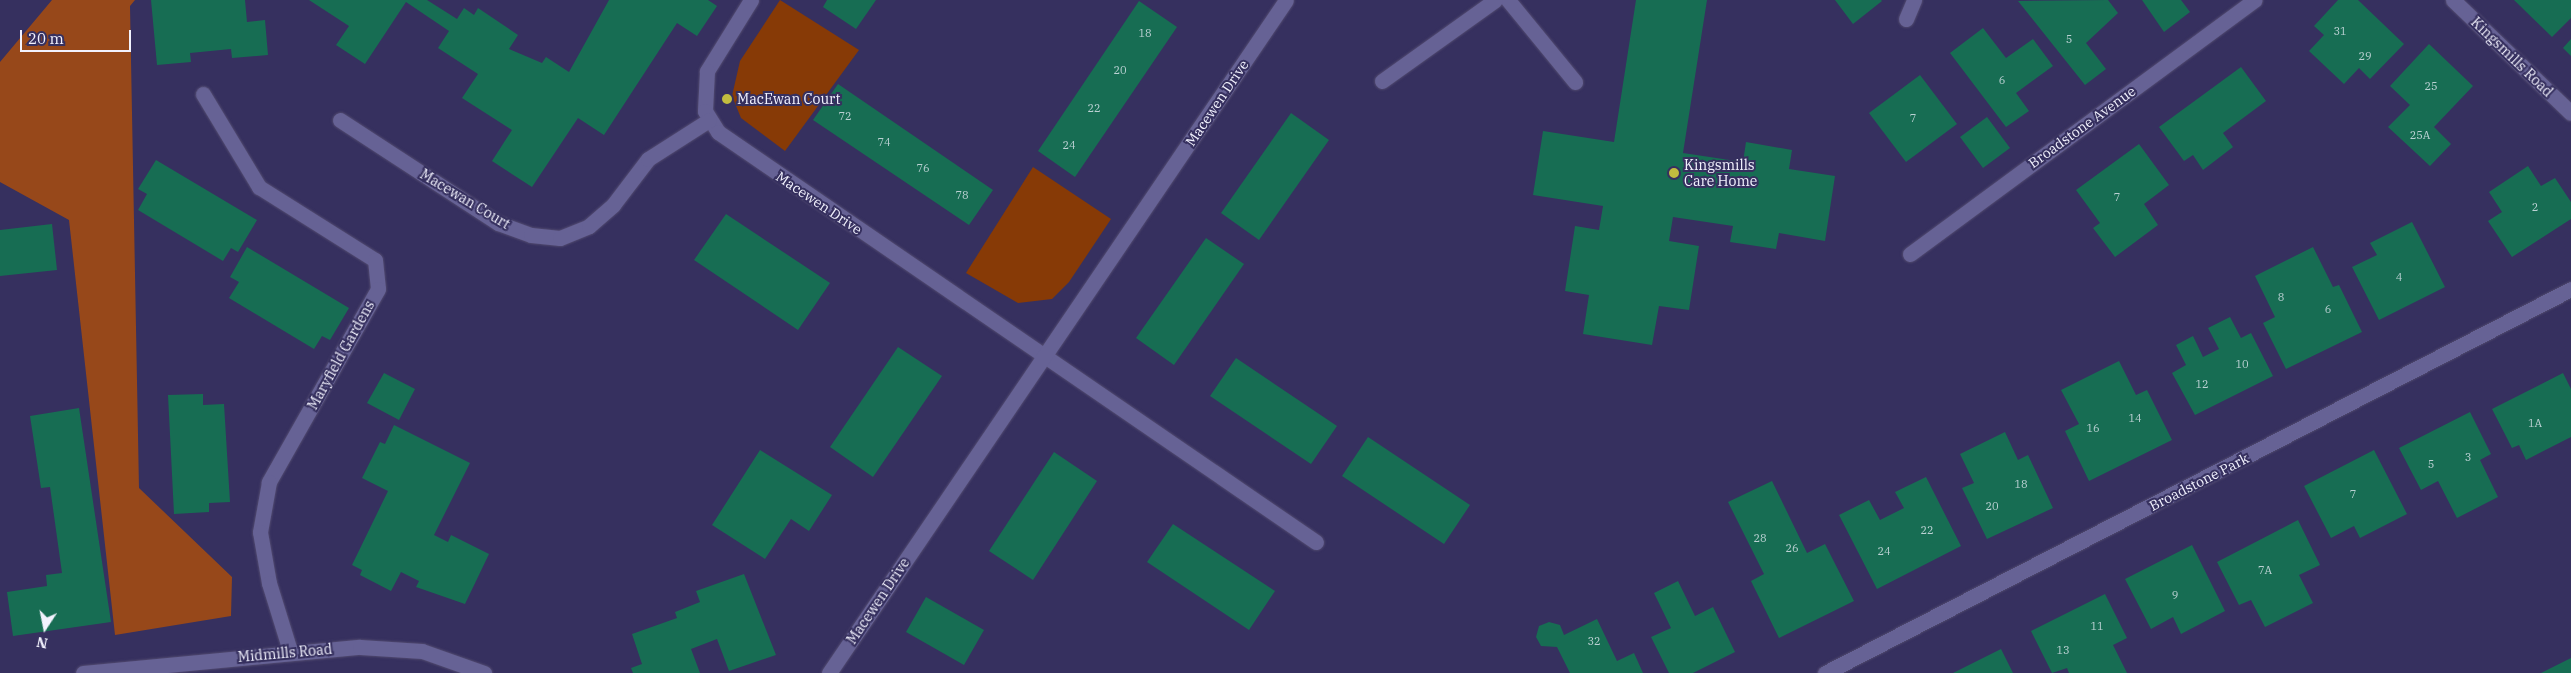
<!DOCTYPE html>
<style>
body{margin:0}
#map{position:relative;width:2571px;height:673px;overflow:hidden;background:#36305f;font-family:"IBM Plex Serif",serif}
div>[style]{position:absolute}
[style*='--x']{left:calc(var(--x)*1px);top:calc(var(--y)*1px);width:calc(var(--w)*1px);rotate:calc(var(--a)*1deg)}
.green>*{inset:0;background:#873a06}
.forest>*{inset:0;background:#97481a}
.building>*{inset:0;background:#176d53}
.roads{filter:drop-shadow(0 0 1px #524b70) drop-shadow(0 0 1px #524b70)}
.lane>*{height:15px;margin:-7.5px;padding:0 7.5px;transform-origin:7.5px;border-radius:7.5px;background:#666295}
.street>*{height:15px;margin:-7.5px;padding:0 7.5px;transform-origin:7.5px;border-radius:7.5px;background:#666295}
.secondary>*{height:15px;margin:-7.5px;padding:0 7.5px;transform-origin:7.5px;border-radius:7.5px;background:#666295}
.dots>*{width:14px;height:14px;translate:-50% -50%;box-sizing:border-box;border:2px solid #36305f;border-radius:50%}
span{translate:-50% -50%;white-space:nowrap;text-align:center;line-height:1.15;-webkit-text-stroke:4px #36305f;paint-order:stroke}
.number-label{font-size:11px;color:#bbd1d3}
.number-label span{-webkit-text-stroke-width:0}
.street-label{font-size:14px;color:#f2f2fe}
.poi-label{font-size:14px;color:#f2f2fe}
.left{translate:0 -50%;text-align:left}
.north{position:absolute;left:20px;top:603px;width:50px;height:50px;-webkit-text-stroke:4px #36305f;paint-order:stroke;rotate:191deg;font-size:14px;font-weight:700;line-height:20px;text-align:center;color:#f2f2fe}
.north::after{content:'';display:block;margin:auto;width:18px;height:22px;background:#f2f2fe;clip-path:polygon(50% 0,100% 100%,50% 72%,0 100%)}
.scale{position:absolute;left:20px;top:30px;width:111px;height:22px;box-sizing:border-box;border:2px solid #f2f2fe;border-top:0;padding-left:6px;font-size:15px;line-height:18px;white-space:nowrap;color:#f2f2fe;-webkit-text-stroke:4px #36305f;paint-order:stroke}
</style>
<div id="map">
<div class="green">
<div style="clip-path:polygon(780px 0,859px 50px,785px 151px,741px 118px,732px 96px,740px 61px)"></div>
<div style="clip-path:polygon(1033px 167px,1111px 219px,1069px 282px,1052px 299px,1018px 303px,966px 273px)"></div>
</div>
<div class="forest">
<div style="clip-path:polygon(52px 0,135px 0,130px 6px,139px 488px,232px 577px,231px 616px,115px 635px,69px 220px,0 182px,0 62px)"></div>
</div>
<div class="building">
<div style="clip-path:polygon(151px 0,245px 0,247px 22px,265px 20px,268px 55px,232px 58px,231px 49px,190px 53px,191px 62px,157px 65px)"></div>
<div style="clip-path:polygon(309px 0,427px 0,457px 19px,464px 8px,474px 15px,478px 8px,518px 35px,509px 49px,542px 63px,546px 57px,569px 72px,609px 0,708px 0,717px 6px,697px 36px,677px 23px,604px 135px,578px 118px,532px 187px,492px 161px,512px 130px,462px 98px,478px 74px,438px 48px,449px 31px,406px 2px,365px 64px,336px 45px,349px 26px)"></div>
<div style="clip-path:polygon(827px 0,876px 0,856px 29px,823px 7px)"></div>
<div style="clip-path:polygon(1636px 0,1707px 0,1683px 153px,1743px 162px,1746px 142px,1792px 150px,1789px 169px,1835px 176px,1825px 241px,1779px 233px,1776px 249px,1730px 242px,1733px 226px,1673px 217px,1669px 241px,1699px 246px,1689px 310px,1659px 306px,1652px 345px,1583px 334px,1589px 295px,1565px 291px,1575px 226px,1599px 230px,1603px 206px,1533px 195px,1543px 131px,1614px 142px)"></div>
<div style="clip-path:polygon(1835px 0,1881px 0,1882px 1px,1853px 24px)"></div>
<div style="clip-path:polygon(2108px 0,2118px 13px,2086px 43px,2106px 69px,2085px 85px,2018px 1px)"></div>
<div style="clip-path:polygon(2142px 0,2181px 0,2190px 12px,2164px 32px)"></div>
<div style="clip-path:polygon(2338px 0,2358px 0,2404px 44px,2370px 79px,2359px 68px,2344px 84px,2309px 51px,2324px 35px,2314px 26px)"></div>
<div style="clip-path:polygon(2514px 0,2571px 0,2571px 18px,2552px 37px)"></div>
<div style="clip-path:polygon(1139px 1px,1177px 27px,1075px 177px,1038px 151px)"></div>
<div style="clip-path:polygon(1983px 28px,2006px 58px,2033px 39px,2053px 66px,2016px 93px,2029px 111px,2006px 127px,1950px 53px)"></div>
<div style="clip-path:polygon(2571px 39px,2571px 56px,2563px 48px)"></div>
<div style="clip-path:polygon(2429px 44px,2473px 86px,2434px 127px,2451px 144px,2430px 166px,2388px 127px,2410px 105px,2390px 86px)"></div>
<div style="clip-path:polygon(2241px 67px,2266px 101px,2223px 133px,2233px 147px,2203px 170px,2193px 155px,2184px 161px,2159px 127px)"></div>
<div style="clip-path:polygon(1920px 75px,1957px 124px,1906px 162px,1869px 113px)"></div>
<div style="clip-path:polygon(838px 84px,993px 190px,969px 225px,813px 120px)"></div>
<div style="clip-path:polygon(1291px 113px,1329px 140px,1259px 240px,1221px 213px)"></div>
<div style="clip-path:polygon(1987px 117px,2010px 148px,1983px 168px,1960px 137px)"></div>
<div style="clip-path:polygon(2139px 144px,2169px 185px,2144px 204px,2158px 225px,2115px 257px,2093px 228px,2100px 223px,2076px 190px)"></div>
<div style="clip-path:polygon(156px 160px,257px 220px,238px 252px,231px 248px,223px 261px,138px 210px,147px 194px,138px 189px)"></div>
<div style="clip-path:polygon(2528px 166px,2541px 186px,2555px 178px,2571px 202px,2571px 219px,2512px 257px,2488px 221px,2502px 212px,2489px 192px)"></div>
<div style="clip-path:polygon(726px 214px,830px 283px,798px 330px,694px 260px)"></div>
<div style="clip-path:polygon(2412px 222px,2445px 287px,2379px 320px,2352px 267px,2377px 255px,2370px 243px)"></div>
<div style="clip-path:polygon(52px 224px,57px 270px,0 276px,0 230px)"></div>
<div style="clip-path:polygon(1206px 238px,1244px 264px,1174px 365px,1136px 338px)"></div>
<div style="clip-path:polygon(247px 247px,349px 308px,330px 340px,322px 336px,314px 349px,229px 298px,239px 282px,230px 277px)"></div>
<div style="clip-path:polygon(2313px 247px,2333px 287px,2339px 285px,2362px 332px,2286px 369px,2263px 323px,2275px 317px,2255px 276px)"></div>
<div style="clip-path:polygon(2230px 317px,2241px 338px,2251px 333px,2273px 376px,2195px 415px,2172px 373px,2186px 365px,2176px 345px,2193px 336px,2203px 357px,2219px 349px,2208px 328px)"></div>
<div style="clip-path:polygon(898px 347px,942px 376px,873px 477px,830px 447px)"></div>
<div style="clip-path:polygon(1236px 358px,1337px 426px,1311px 464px,1210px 396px)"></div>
<div style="clip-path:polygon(2119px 361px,2136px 395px,2147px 390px,2172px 440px,2089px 481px,2065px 431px,2079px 424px,2061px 390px)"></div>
<div style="clip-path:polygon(384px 373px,415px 389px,399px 420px,367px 403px)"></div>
<div style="clip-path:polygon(2563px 373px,2571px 389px,2571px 437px,2526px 460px,2519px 445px,2512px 448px,2492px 409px)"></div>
<div style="clip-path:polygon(203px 394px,203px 405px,224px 404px,230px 502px,209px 503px,209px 512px,174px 514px,168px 395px)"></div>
<div style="clip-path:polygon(79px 408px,111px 622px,13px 636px,7px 592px,47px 586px,46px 575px,62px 573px,50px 487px,41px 488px,30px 416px)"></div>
<div style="clip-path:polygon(2470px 412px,2491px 454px,2480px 460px,2498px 497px,2457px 518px,2438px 481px,2421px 490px,2399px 448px)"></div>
<div style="clip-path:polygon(394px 425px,470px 463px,434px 535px,448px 542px,451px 535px,489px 554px,465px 604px,416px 587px,419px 581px,401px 572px,391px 591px,360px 575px,362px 570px,352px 565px,388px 491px,362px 478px,380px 442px,385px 444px)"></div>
<div style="clip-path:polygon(2005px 432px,2018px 460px,2028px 455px,2053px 508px,1987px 539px,1962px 488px,1974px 483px,1960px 454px)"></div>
<div style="clip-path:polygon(1368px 437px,1470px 505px,1444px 544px,1342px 476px)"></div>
<div style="clip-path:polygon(760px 450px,832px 495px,809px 531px,791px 519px,765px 559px,712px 525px)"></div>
<div style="clip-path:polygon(2374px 450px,2407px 514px,2360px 538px,2354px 526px,2331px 538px,2304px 486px)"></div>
<div style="clip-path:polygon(1054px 452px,1097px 481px,1033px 580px,989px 551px)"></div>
<div style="clip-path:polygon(1926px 477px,1961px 546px,1877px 589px,1839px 515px,1869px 500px,1880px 520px,1904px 508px,1895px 492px)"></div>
<div style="clip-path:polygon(1772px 481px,1807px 553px,1825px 544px,1854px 601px,1779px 638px,1751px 581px,1764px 574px,1728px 502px)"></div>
<div style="clip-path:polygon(2298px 520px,2320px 565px,2299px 575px,2313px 603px,2265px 627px,2251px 600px,2239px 605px,2217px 562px)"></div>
<div style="clip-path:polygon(1173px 524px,1275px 591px,1249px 630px,1147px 562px)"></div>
<div style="clip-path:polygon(2192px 545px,2225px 611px,2181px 634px,2173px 617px,2151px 629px,2125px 579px)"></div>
<div style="clip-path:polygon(744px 574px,776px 655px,729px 671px,717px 639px,691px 649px,700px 673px,633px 673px,631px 668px,642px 664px,632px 634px,677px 618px,675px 612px,700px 602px,696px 591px)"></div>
<div style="clip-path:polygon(1678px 581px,1695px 616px,1713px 607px,1735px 652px,1693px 673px,1669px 673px,1651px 637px,1671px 628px,1654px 593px)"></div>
<div style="clip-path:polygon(2105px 594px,2127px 638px,2113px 645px,2127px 673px,2069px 673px,2067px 668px,2052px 673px,2031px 631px)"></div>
<div style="clip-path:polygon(926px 597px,984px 630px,964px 665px,906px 632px)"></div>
<div style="clip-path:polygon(1597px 619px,1617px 661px,1634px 653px,1643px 673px,1570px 673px,1557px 647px,1541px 646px,1536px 637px,1539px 626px,1549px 622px,1560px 625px,1564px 635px)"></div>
<div style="clip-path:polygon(2001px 649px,2013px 673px,1953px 673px)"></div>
<div style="clip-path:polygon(2571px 658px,2571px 673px,2541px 673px)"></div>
</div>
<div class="roads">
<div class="lane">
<div style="--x:1508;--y:0;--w:106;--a:50.7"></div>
<div style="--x:1382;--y:81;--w:139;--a:-35.6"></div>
</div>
<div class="street">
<div style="--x:751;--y:0;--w:84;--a:121.8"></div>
<div style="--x:707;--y:71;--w:40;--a:92.9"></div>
<div style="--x:705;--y:111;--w:25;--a:58"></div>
<div style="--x:718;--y:132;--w:725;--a:34.44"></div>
<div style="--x:1906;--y:19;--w:21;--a:-67"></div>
<div style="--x:203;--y:94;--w:109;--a:58.9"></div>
<div style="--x:259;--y:187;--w:137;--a:32.2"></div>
<div style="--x:375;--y:260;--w:29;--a:84"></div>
<div style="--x:378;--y:289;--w:222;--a:119.5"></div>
<div style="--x:269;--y:482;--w:51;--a:100.2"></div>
<div style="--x:260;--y:532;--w:52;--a:80"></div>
<div style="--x:269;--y:583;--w:71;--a:72.8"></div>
<div style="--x:340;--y:120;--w:189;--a:33.1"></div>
<div style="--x:498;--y:223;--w:35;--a:20"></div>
<div style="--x:531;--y:235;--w:29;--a:6"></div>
<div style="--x:560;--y:238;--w:31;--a:-22"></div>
<div style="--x:589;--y:226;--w:32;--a:-41"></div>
<div style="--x:613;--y:205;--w:58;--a:-52.7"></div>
<div style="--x:648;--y:159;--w:72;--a:-32.6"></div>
<div style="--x:1910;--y:254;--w:428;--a:-36.4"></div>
<div style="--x:83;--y:673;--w:278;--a:-5.4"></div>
<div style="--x:360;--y:647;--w:62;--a:3.7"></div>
<div style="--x:422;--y:651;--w:66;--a:19.5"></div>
<div style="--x:829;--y:673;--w:813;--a:-55.82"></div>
<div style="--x:1825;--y:673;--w:839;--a:-27.24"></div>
</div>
<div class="secondary">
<div style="--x:2453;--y:0;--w:163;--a:43.8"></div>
</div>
</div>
<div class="dots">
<div style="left:727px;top:99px;background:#c2bd3f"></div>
<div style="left:1674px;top:173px;background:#c2bd3f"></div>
</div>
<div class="number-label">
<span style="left:2340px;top:31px">31</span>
<span style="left:1145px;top:33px">18</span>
<span style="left:2069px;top:39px">5</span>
<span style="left:2365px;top:56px">29</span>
<span style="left:1120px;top:70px">20</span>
<span style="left:2002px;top:80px">6</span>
<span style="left:2431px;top:86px">25</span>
<span style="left:1094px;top:108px">22</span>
<span style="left:845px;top:116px">72</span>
<span style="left:1913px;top:118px">7</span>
<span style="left:2420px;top:135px">25A</span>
<span style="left:884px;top:142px">74</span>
<span style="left:1069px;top:145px">24</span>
<span style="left:923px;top:168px">76</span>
<span style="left:962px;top:195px">78</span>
<span style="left:2117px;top:197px">7</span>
<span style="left:2535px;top:207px">2</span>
<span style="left:2399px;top:277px">4</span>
<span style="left:2281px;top:297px">8</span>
<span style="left:2328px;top:309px">6</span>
<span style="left:2242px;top:364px">10</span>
<span style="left:2202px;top:384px">12</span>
<span style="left:2135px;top:418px">14</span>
<span style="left:2535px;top:423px">1A</span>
<span style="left:2093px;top:428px">16</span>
<span style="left:2468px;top:457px">3</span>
<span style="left:2431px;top:464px">5</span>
<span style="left:2021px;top:484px">18</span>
<span style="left:2353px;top:494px">7</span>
<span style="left:1992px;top:506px">20</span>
<span style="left:1927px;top:530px">22</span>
<span style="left:1760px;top:538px">28</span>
<span style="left:1792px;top:548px">26</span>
<span style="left:1884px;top:551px">24</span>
<span style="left:2265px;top:570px">7A</span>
<span style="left:2175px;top:595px">9</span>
<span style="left:2097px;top:626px">11</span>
<span style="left:1594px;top:641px">32</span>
<span style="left:2063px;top:650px">13</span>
</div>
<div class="street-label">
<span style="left:2512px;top:57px;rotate:44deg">Kingsmills Road</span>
<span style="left:1217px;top:103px;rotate:-56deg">Macewen Drive</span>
<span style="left:2082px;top:127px;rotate:-36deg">Broadstone Avenue</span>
<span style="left:465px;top:199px;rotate:31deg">Macewan Court</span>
<span style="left:819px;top:203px;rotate:34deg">Macewen Drive</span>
<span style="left:341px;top:355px;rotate:-61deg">Maryfield Gardens</span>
<span style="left:2199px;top:482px;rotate:-27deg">Broadstone Park</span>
<span style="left:878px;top:601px;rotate:-56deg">Macewen Drive</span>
<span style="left:285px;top:653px;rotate:-5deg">Midmills Road</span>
</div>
<div class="poi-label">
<span class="left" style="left:737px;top:99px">MacEwan Court</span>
<span class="left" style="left:1684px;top:173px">Kingsmills<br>Care Home</span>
</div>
<div class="north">N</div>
<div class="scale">20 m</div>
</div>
